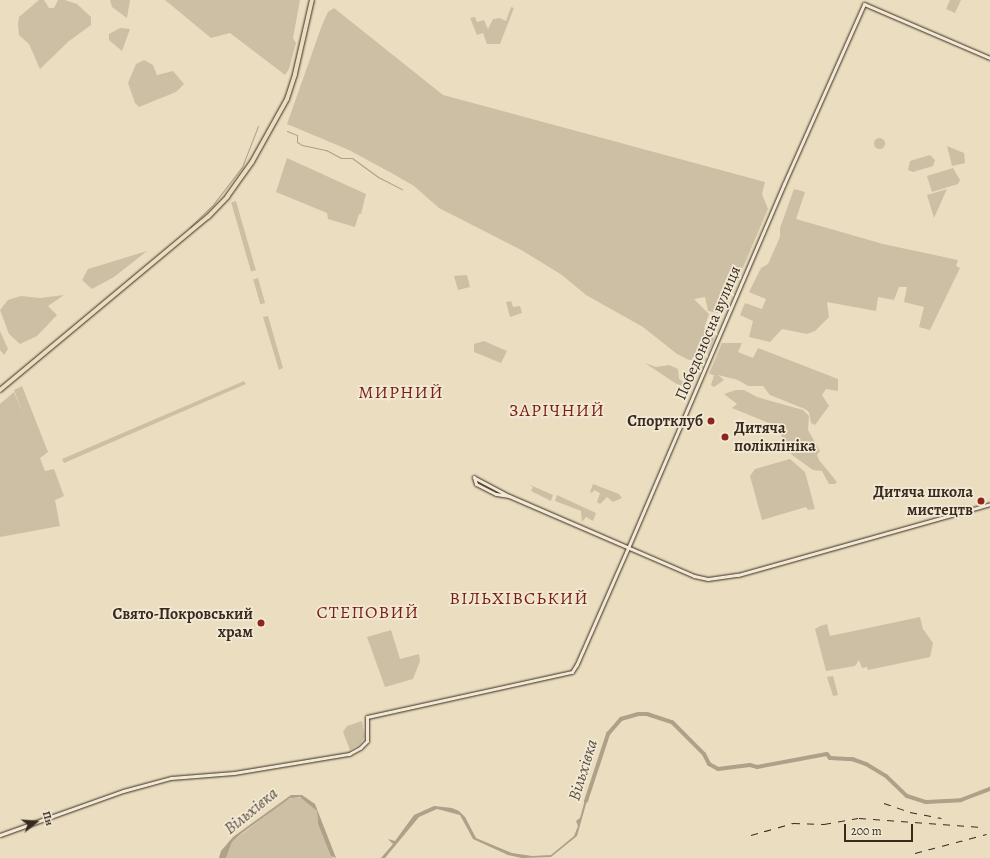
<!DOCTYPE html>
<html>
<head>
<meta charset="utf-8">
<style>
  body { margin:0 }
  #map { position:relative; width:990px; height:858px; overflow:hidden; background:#ebddbf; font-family:Alegreya,serif }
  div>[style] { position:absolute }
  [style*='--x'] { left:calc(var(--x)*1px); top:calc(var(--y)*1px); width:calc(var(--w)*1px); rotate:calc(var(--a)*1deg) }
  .green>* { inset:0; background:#cdbfa4; transform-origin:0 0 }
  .round { border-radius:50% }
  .water>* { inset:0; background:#aea089 }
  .stream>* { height:1px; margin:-0.5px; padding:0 0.5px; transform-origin:0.5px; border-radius:0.5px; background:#aea089 }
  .river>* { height:4px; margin:-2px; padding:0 2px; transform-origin:2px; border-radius:2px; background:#aea089 }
  .roads { filter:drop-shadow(0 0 1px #382a1f) drop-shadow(0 0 1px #382a1f) }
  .secondary>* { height:3px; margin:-1.5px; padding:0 1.5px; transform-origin:1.5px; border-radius:1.5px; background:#f2e9d5 }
  .highway>* { height:4px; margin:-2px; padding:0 2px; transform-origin:2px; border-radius:2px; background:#ebddbf }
  .rail>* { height:1px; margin-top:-0.5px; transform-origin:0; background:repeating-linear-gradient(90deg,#382a1f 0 7px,transparent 0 14px) }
  .dots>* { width:11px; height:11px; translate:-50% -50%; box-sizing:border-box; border:2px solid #f2e9d5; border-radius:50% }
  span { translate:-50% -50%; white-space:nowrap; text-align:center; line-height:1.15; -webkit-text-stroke:3.5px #f2e9d5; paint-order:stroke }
  .street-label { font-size:16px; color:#382a1f }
  .poi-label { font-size:16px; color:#382a1f; font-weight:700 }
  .right { translate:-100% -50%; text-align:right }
  .left { translate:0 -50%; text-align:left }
  .water-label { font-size:17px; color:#5b4d3f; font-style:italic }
  .quarter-label { font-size:18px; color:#7a1f14; letter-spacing:1px }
  .north { position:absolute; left:16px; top:802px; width:40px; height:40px; -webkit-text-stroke:3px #f2e9d5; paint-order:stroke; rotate:73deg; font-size:11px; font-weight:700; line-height:16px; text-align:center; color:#382a1f }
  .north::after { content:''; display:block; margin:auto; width:14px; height:18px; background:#382a1f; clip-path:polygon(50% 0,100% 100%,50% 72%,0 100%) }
  .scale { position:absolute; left:844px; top:824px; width:69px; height:18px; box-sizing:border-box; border:2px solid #382a1f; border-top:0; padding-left:5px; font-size:12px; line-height:14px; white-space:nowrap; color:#382a1f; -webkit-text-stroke:3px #f2e9d5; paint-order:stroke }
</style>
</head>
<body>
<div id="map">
  <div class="green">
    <div style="clip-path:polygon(39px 0,44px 0,49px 8px,54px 8px,58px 0,65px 0,77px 4px,91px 17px,91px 25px,69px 41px,40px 69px,29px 44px,19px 35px,18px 24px,19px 17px)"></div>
    <div style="clip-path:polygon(110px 0,130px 0,127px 18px,112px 7px)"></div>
    <div style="clip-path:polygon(165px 0,300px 0,293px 38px,296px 43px,289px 69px,285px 75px,230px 33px,211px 38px)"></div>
    <div style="clip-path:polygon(950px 0,961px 0,955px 13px,946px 9px)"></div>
    <div style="clip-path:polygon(511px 7px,514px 8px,500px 44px,487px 44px,483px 33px,477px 35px,470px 18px,475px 17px,477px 22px,484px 20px,488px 29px,493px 19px,500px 18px,506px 21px)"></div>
    <div style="clip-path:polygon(334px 8px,443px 95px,765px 182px,762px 194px,768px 209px,723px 314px,708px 311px,705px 297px,694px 299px,709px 314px,704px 328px,709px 330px,714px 339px,702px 363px,689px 360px,677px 354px,643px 327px,586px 295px,562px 275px,523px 251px,439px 208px,414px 186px,395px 175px,349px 150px,287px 124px,322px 25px,328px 12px)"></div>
    <div style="clip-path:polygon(120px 28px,130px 29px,122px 51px,109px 40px,109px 34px)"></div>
    <div style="clip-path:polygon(144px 60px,153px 65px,157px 75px,173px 71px,184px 84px,176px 92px,139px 107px,135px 103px,128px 83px,136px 64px)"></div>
    <div class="round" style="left:873.5px;top:137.5px;width:11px;height:11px"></div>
    <div style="clip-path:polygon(947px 146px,964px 153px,965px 163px,952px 166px)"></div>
    <div style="clip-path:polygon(930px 155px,935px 160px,933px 166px,913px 172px,908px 170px,910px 161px)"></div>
    <div style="clip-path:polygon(287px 158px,366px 194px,361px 214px,359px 214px,355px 227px,328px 219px,327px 213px,276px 192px)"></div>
    <div style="clip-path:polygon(953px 168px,960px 180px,958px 184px,932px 192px,927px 176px)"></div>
    <div style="clip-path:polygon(794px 189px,805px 192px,796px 219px,883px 244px,958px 260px,956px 266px,960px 268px,930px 330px,919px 327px,924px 307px,904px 302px,907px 287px,899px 287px,894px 300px,878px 297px,876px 311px,827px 302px,829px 317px,815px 331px,807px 334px,782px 329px,770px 342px,749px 337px,753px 321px,740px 315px,745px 303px,762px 309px,766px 299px,749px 292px,761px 268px,768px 264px,780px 237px,780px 228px)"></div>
    <div style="clip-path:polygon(947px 189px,934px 218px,927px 195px)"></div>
    <div style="left:236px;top:201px;width:72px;height:5px;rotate:74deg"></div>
    <div style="clip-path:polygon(147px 251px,114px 277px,92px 289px,82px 280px,88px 269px)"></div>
    <div style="clip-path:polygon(467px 275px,470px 287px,458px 290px,454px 276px)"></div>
    <div style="left:258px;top:278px;width:26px;height:5px;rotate:74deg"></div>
    <div style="clip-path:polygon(64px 295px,48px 306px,57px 315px,37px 336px,20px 344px,9px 334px,0 310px,8px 300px,21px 296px,40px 298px)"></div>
    <div style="clip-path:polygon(511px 301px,513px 307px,520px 306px,522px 313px,510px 317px,506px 302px)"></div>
    <div style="clip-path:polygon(268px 316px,283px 368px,279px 370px,263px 317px)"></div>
    <div style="clip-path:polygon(0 331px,8px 349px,4px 355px,0 350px)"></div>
    <div style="clip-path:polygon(484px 341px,507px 351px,501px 363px,474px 352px,474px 344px)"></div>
    <div style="clip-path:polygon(722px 343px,742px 343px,738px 352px,753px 358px,758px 348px,838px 379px,838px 391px,826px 389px,822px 395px,829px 406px,815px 425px,811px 423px,809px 412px,805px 409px,770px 395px,763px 386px,748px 386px,738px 380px,718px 375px,724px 380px,714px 387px,711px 385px,714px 375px,709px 374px)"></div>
    <div style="clip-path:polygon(645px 363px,656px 367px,669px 365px,678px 369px,679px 379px,688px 385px,682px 386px,675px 383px)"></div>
    <div style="clip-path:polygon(244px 381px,246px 384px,64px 463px,62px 459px)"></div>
    <div style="clip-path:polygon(22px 386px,48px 452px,40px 458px,45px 471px,54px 469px,64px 496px,55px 500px,60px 526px,0 537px,0 404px,14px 392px,24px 416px,14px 390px)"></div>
    <div style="clip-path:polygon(736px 390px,744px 390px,757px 397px,803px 410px,809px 416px,808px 430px,820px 451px,817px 455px,819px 460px,837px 482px,835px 484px,829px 484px,822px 471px,813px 470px,792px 455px,776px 426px,732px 408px,737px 404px,724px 394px)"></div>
    <div style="clip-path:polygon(790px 459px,805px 472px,815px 509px,808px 510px,806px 507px,762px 520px,750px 476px,755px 469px)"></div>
    <div style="clip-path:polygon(528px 484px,553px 495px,551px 501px,531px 491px,533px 487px)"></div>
    <div style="clip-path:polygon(593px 484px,619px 494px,622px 498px,613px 502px,607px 497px,600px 504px,597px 502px,600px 493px,594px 490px,592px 493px,590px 492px)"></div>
    <div style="clip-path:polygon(557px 495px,596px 513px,593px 521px,586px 517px,582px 522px,581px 511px,555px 501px)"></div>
    <div style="clip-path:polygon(920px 617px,923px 629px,933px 643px,930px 657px,868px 670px,867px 667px,862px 668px,859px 660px,855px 666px,826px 671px,815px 629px,820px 626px,827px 624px,830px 636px)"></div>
    <div style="clip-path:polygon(391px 630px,400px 659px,419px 654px,420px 661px,413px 679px,385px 687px,367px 637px)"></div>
    <div style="clip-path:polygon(833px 676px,838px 695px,833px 696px,827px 677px)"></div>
    <div style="clip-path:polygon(362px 721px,365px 737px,360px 744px,350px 750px,343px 732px,347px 726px)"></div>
    <div style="clip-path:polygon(294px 797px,302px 798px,317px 811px,318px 824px,333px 858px,226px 858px,232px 842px,238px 837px,286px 800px)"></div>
  </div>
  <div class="water">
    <div style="clip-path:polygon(291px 795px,302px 795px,315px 804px,336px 858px,331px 856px,318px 824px,317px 811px,300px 797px,290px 798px,242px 833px,232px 842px,226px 858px,219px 858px,221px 851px,233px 837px)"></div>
    <div style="clip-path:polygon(586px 796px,588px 797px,577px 836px,551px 857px,522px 858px,508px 855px,473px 839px,460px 815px,437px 809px,419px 817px,385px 858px,381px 858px,393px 844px,388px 839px,395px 841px,414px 815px,434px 806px,452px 808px,459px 811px,465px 817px,476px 838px,512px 853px,532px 856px,551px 855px,574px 836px,578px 826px,576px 821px,580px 818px)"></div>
  </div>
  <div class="stream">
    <div style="--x:287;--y:131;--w:11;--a:22"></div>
    <div style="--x:297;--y:135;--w:7;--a:90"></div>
    <div style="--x:297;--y:142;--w:6;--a:31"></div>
    <div style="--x:302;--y:145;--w:25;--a:12"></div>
    <div style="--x:326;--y:150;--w:17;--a:28"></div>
    <div style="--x:341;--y:158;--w:11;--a:0"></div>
    <div style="--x:352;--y:158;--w:34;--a:36"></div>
    <div style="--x:380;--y:178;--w:25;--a:27"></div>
    <div style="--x:190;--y:227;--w:30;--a:-44"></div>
    <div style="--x:212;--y:206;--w:49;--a:-52.4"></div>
    <div style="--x:242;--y:167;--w:44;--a:-68.7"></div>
  </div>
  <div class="river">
    <div style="--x:586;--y:801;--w:71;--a:-71.8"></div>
    <div style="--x:608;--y:734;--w:20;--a:-49"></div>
    <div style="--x:621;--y:719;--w:18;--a:-16"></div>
    <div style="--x:638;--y:714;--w:9;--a:0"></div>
    <div style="--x:647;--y:714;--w:26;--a:18"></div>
    <div style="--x:672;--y:722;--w:45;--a:45"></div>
    <div style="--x:704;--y:754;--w:11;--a:63"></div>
    <div style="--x:709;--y:764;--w:10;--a:29"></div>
    <div style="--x:718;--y:769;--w:32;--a:-7"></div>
    <div style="--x:750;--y:765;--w:7;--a:16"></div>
    <div style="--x:757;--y:767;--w:71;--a:-10.5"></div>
    <div style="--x:827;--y:754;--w:5;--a:53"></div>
    <div style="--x:830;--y:758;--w:22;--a:3"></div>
    <div style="--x:852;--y:759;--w:15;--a:20"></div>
    <div style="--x:866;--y:764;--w:23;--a:31"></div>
    <div style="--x:886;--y:776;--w:29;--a:44"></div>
    <div style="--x:907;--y:796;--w:20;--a:18"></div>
    <div style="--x:926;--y:802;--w:35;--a:-3"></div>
    <div style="--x:961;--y:800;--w:31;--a:-21"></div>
  </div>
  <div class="roads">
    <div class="secondary">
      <div style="--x:509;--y:496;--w:40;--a:-152"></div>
      <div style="--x:474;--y:477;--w:7;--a:74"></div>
      <div style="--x:476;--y:484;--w:22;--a:27"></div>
      <div style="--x:496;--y:494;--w:13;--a:9"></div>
      <div style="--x:509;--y:496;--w:202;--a:23.4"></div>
      <div style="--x:694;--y:576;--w:14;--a:12"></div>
      <div style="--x:708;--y:579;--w:30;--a:-8"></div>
      <div style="--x:738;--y:575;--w:262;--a:-15.7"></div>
      <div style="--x:0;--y:835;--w:131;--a:-19.7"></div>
      <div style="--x:123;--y:791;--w:50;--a:-15.2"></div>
      <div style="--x:171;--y:778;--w:63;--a:-4.5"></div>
      <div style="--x:234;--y:773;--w:117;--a:-9.4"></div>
      <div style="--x:349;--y:754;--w:13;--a:-29"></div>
      <div style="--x:360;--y:748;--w:10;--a:-45"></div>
      <div style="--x:367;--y:741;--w:24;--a:-90"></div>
      <div style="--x:367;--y:717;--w:210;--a:-12.4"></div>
      <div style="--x:572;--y:672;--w:9;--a:-58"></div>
      <div style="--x:577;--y:664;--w:127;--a:-66.3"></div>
      <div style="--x:628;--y:548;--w:396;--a:-66.8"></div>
      <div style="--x:784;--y:184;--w:197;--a:-66"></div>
      <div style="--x:864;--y:4;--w:137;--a:23.2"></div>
    </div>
    <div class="highway">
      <div style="--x:0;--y:390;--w:271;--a:-39.8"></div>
      <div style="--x:208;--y:217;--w:28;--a:-46"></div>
      <div style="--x:227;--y:197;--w:43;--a:-54.5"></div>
      <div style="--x:252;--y:162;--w:72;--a:-60.9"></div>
      <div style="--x:287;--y:99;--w:26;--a:-72"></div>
      <div style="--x:295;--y:74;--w:76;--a:-77.1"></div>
    </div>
  </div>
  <div class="rail">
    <div style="--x:884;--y:803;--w:28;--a:19"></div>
    <div style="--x:910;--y:812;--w:32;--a:11"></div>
    <div style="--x:751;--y:835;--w:44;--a:-15.9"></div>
    <div style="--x:793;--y:823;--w:31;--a:2"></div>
    <div style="--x:824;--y:824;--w:36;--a:-10"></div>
    <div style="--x:859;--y:818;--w:123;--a:4.2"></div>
    <div style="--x:915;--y:853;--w:74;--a:-14.8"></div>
  </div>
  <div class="dots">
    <div style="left:711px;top:421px;background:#8f2418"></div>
    <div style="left:725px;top:437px;background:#8f2418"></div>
    <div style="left:981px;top:501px;background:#8f2418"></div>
    <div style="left:261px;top:623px;background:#8f2418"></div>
  </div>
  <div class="street-label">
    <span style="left:708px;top:333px;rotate:-67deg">Победоносна вулиця</span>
  </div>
  <div class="poi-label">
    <span class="right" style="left:703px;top:421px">Спортклуб</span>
    <span class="left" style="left:734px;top:437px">Дитяча<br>поліклініка</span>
    <span class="right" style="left:973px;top:501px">Дитяча школа<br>мистецтв</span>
    <span class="right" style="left:253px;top:623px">Свято-Покровський<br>храм</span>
  </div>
  <div class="water-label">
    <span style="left:583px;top:770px;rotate:-73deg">Вільхівка</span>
    <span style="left:251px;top:811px;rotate:-39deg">Вільхівка</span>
  </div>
  <div class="quarter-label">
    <span style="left:401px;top:392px">МИРНИЙ</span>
    <span style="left:557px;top:410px">ЗАРІЧНИЙ</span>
    <span style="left:519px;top:598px">ВІЛЬХІВСЬКИЙ</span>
    <span style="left:368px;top:612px">СТЕПОВИЙ</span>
  </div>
  <div class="north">Пн</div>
  <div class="scale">200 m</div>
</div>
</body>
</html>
